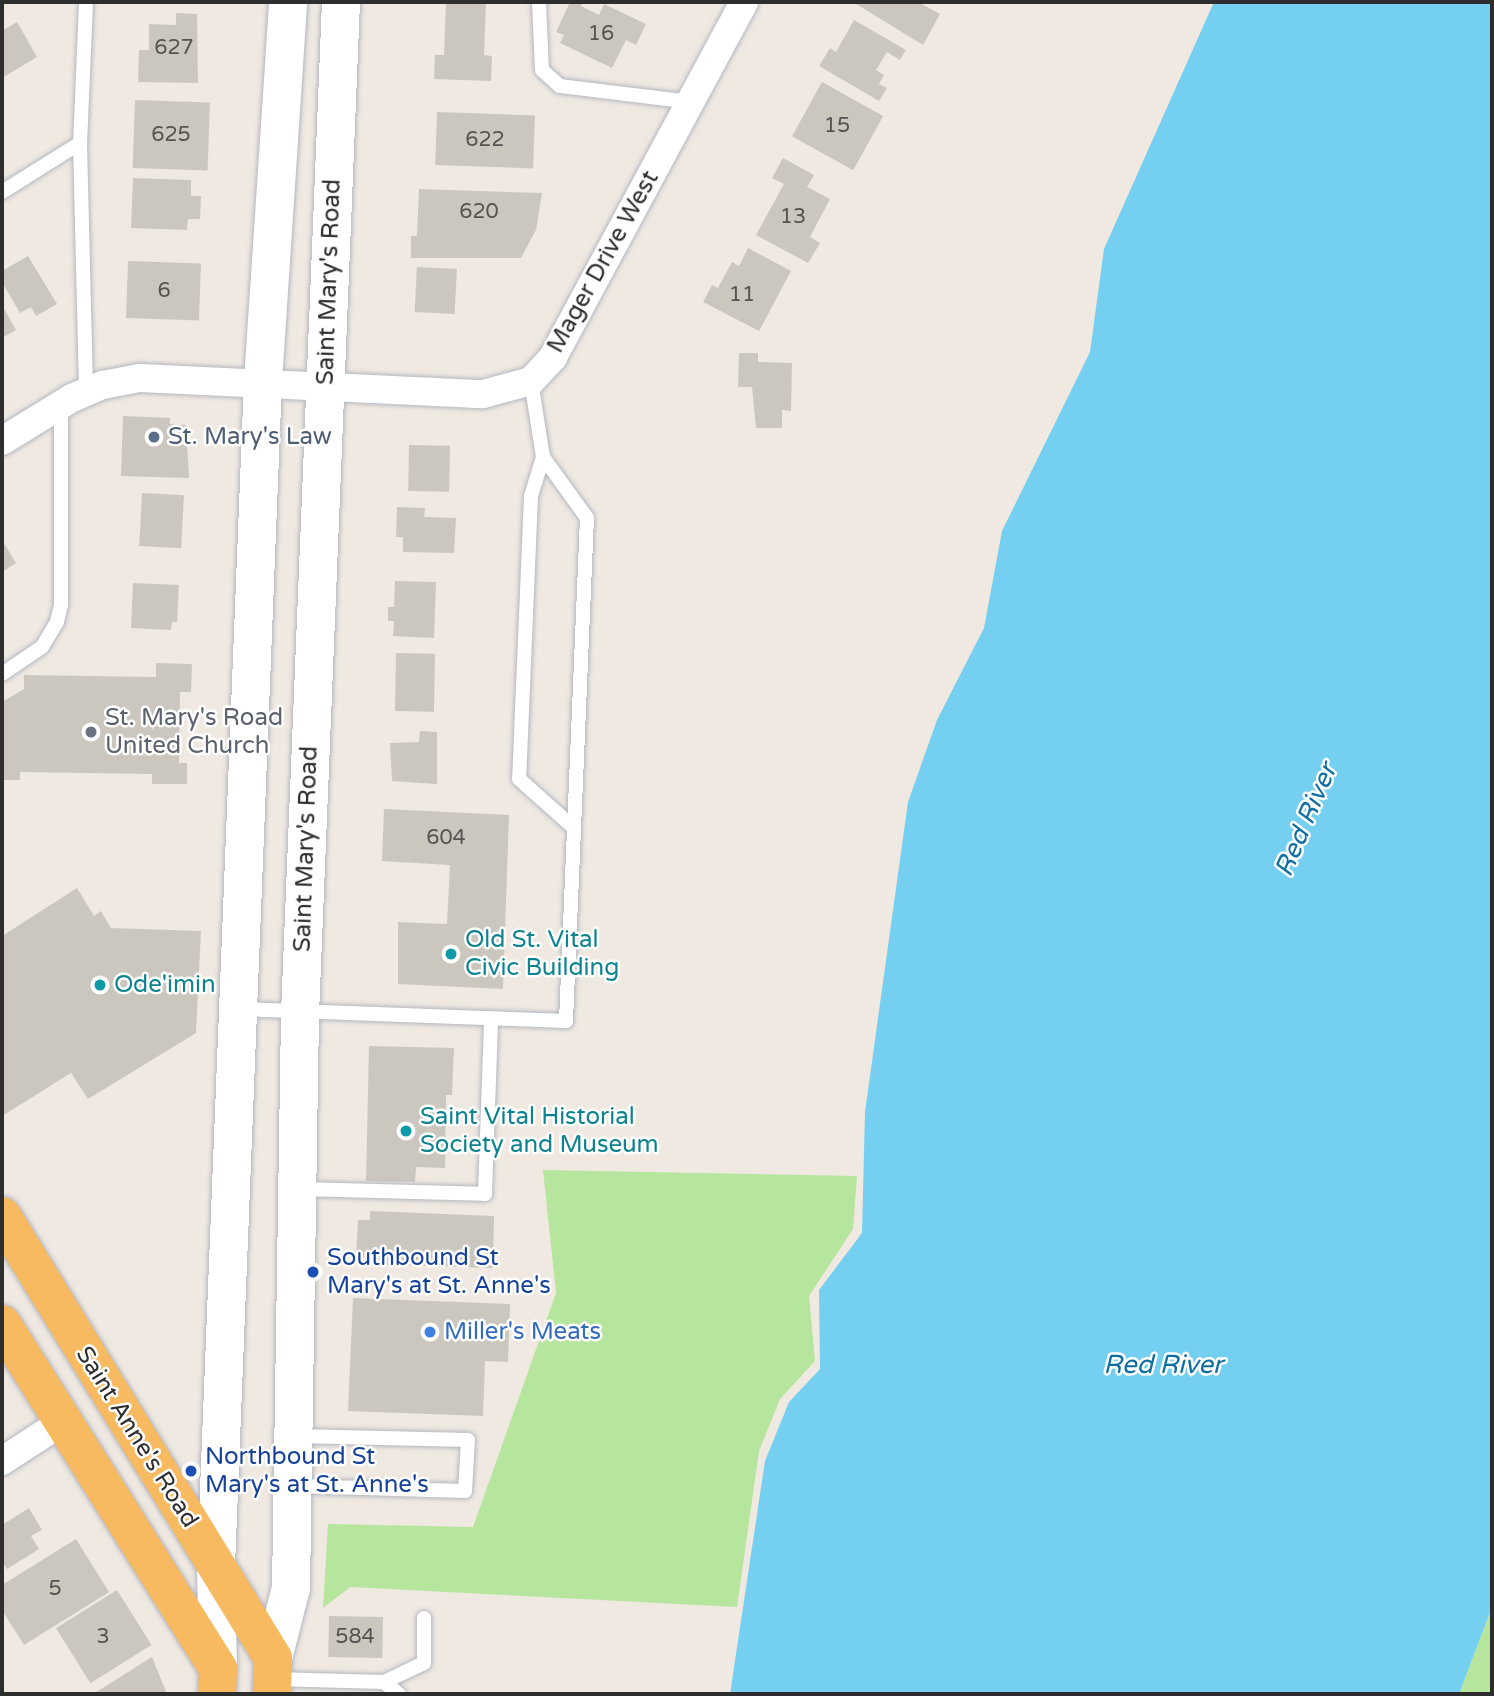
<!DOCTYPE html>
<html>
<head>
<meta charset="utf-8">
<style>
  body { margin:0 }
  #map { position:relative; width:1494px; height:1696px; overflow:hidden; background:#efe9e1; font-family:"Varela Round",sans-serif }
  div>[style] { position:absolute }
  [style*='--x'] { left:calc(var(--x)*1px); top:calc(var(--y)*1px); width:calc(var(--w)*1px); rotate:calc(var(--a)*1deg) }
  .green>* { inset:0; background:#b6e59e }
  .water>* { inset:0; background:#75cff0 }
  .building>* { inset:0; background:#cbc7bf; transform-origin:0 0 }
  .roads { filter:drop-shadow(0 0 2px #b4b7c1) drop-shadow(0 0 2px #b4b7c1) }
  .service>* { height:14px; margin:-7px; padding:0 7px; transform-origin:7px; border-radius:7px; background:#fff }
  .minor>* { height:28px; margin:-14px; padding:0 14px; transform-origin:14px; border-radius:14px; background:#fff }
  .secondary>* { height:38px; margin:-19px; padding:0 19px; transform-origin:19px; border-radius:19px; background:#fff }
  .trunk>* { height:38px; margin:-19px; padding:0 19px; transform-origin:19px; border-radius:19px; background:#f8ba60 }
  .dots>* { width:19px; height:19px; translate:-50% -50%; box-sizing:border-box; border:4px solid #fff; border-radius:50% }
  span { translate:-50% -50%; white-space:nowrap; text-align:center; line-height:1.15; -webkit-text-stroke:5px #fff; paint-order:stroke }
  .number-label { font-size:21px; color:#555452 }
  .number-label span { -webkit-text-stroke-width:0 }
  .street-label { font-size:24px; color:#2e2e2e }
  .service-label { font-size:24px; color:#4e5e75 }
  .left { translate:0 -50%; text-align:left }
  .worship-label { font-size:24px; color:#5b616d }
  .culture-label { font-size:24px; color:#0d838f }
  .transit-label { font-size:24px; color:#164399 }
  .shop-label { font-size:24px; color:#366cbe }
  .water-label { font-size:26px; color:#0d6fa3; font-style:italic }
  .frame { position:absolute; inset:0; border:4px solid #2e2e2e; pointer-events:none }
</style>
</head>
<body>
<div id="map">
  <div class="green">
    <div style="clip-path:polygon(543px 1170px,857px 1176px,853px 1229px,809px 1296px,815px 1361px,780px 1399px,759px 1451px,737px 1607px,350px 1587px,323px 1608px,328px 1524px,473px 1527px,556px 1293px)"></div>
    <div style="clip-path:polygon(1492px 1607px,1492px 1694px,1459px 1694px)"></div>
  </div>
  <div class="water">
    <div style="clip-path:polygon(1214px 2px,1492px 2px,1492px 1607px,1459px 1694px,730px 1694px,765px 1461px,789px 1402px,820px 1369px,819px 1290px,862px 1233px,865px 1112px,908px 802px,937px 720px,984px 628px,1002px 531px,1090px 352px,1104px 249px)"></div>
  </div>
  <div class="building">
    <div style="clip-path:polygon(446px 2px,486px 2px,484px 55px,492px 56px,491px 81px,434px 79px,435px 55px,444px 55px)"></div>
    <div style="clip-path:polygon(570px 2px,583px 2px,581px 6px,599px 15px,604px 4px,646px 24px,636px 45px,626px 40px,612px 68px,560px 43px,564px 35px,556px 32px)"></div>
    <div style="clip-path:polygon(853px 2px,918px 2px,940px 14px,923px 45px)"></div>
    <div style="clip-path:polygon(176px 13px,197px 14px,198px 83px,138px 82px,139px 50px,149px 50px,149px 24px,176px 25px)"></div>
    <div style="clip-path:polygon(854px 20px,906px 50px,900px 60px,887px 52px,876px 70px,884px 75px,879px 84px,887px 88px,879px 101px,819px 66px,830px 48px,836px 52px)"></div>
    <div style="clip-path:polygon(17px 22px,37px 57px,2px 78px,2px 31px)"></div>
    <div style="left:822px;top:82px;width:70px;height:62px;rotate:29deg"></div>
    <div style="left:135px;top:100px;width:75px;height:68px;rotate:2deg"></div>
    <div style="left:437px;top:112px;width:98px;height:53px;rotate:2deg"></div>
    <div style="clip-path:polygon(783px 158px,814px 175px,807px 187px,830px 199px,810px 237px,820px 243px,808px 263px,756px 235px,784px 184px,772px 178px)"></div>
    <div style="clip-path:polygon(133px 178px,191px 180px,191px 196px,201px 196px,200px 219px,188px 219px,187px 230px,131px 228px)"></div>
    <div style="clip-path:polygon(419px 189px,542px 193px,536px 230px,521px 258px,411px 258px,411px 236px,417px 236px)"></div>
    <div style="clip-path:polygon(748px 248px,791px 271px,759px 331px,703px 302px,712px 285px,718px 288px,732px 262px,739px 266px)"></div>
    <div style="clip-path:polygon(28px 256px,57px 304px,36px 316px,31px 307px,20px 313px,2px 282px,2px 271px)"></div>
    <div style="left:128px;top:261px;width:73px;height:57px;rotate:2deg"></div>
    <div style="left:417px;top:267px;width:40px;height:45px;rotate:3deg"></div>
    <div style="clip-path:polygon(2px 305px,16px 330px,2px 338px)"></div>
    <div style="clip-path:polygon(739px 353px,758px 353px,758px 362px,792px 363px,791px 411px,782px 410px,782px 428px,756px 428px,752px 387px,738px 387px)"></div>
    <div style="clip-path:polygon(123px 416px,170px 418px,170px 424px,186px 425px,189px 478px,121px 476px)"></div>
    <div style="left:409px;top:445px;width:41px;height:46px;rotate:1deg"></div>
    <div style="left:142px;top:493px;width:42px;height:53px;rotate:3deg"></div>
    <div style="clip-path:polygon(397px 507px,425px 508px,424px 517px,456px 518px,454px 553px,403px 552px,403px 537px,396px 537px)"></div>
    <div style="clip-path:polygon(2px 540px,16px 563px,2px 572px)"></div>
    <div style="clip-path:polygon(395px 581px,436px 582px,434px 638px,393px 636px,394px 621px,388px 621px,388px 607px,394px 607px)"></div>
    <div style="clip-path:polygon(133px 583px,179px 585px,177px 622px,172px 622px,171px 630px,131px 628px)"></div>
    <div style="left:396px;top:653px;width:39px;height:58px;rotate:1deg"></div>
    <div style="clip-path:polygon(156px 663px,192px 664px,191px 692px,180px 692px,179px 763px,187px 763px,187px 784px,152px 784px,152px 774px,20px 772px,20px 780px,2px 780px,2px 702px,24px 689px,24px 675px,156px 677px)"></div>
    <div style="clip-path:polygon(420px 731px,437px 732px,437px 784px,392px 781px,390px 743px,419px 742px)"></div>
    <div style="clip-path:polygon(384px 809px,509px 815px,503px 989px,398px 984px,398px 922px,447px 924px,450px 865px,382px 861px)"></div>
    <div style="clip-path:polygon(77px 888px,94px 916px,101px 911px,111px 928px,201px 931px,196px 1033px,88px 1099px,71px 1073px,2px 1116px,2px 936px)"></div>
    <div style="clip-path:polygon(369px 1046px,454px 1048px,452px 1095px,446px 1095px,445px 1168px,416px 1167px,415px 1182px,366px 1181px)"></div>
    <div style="clip-path:polygon(370px 1211px,494px 1216px,493px 1268px,368px 1264px,368px 1257px,356px 1257px,358px 1220px,370px 1220px)"></div>
    <div style="clip-path:polygon(353px 1298px,510px 1304px,508px 1362px,485px 1361px,483px 1416px,348px 1411px)"></div>
    <div style="clip-path:polygon(29px 1508px,42px 1530px,31px 1536px,39px 1549px,7px 1569px,2px 1561px,2px 1525px)"></div>
    <div style="clip-path:polygon(76px 1539px,109px 1592px,24px 1645px,2px 1610px,2px 1585px)"></div>
    <div style="left:117px;top:1590px;width:65px;height:72px;rotate:58deg"></div>
    <div style="left:329px;top:1616px;width:54px;height:41px;rotate:1deg"></div>
    <div style="clip-path:polygon(152px 1657px,167px 1694px,93px 1694px)"></div>
  </div>
  <div class="roads">
    <div class="service">
      <div style="--x:86;--y:2;--w:141;--a:92.4"></div>
      <div style="--x:80;--y:143;--w:249;--a:88.6"></div>
      <div style="--x:539;--y:2;--w:68;--a:87.5"></div>
      <div style="--x:542;--y:70;--w:24;--a:42"></div>
      <div style="--x:560;--y:86;--w:131;--a:7"></div>
      <div style="--x:2;--y:192;--w:92;--a:-32.1"></div>
      <div style="--x:531;--y:381;--w:77;--a:81"></div>
      <div style="--x:543;--y:457;--w:41;--a:107.1"></div>
      <div style="--x:531;--y:496;--w:283;--a:92.4"></div>
      <div style="--x:519;--y:779;--w:74;--a:41.7"></div>
      <div style="--x:2;--y:674;--w:48;--a:-34"></div>
      <div style="--x:42;--y:647;--w:29;--a:-59"></div>
      <div style="--x:57;--y:622;--w:17;--a:-77"></div>
      <div style="--x:61;--y:605;--w:200;--a:-90"></div>
      <div style="--x:240;--y:1009;--w:326;--a:2.1"></div>
      <div style="--x:566;--y:1021;--w:503;--a:-87.61"></div>
      <div style="--x:587;--y:518;--w:75;--a:-125.8"></div>
      <div style="--x:297;--y:1189;--w:188;--a:1.5"></div>
      <div style="--x:485;--y:1194;--w:175;--a:-88"></div>
      <div style="--x:295;--y:1486;--w:170;--a:1.7"></div>
      <div style="--x:465;--y:1491;--w:51;--a:-86.6"></div>
      <div style="--x:468;--y:1440;--w:172;--a:-178.7"></div>
      <div style="--x:273;--y:1679;--w:111;--a:1.5"></div>
      <div style="--x:384;--y:1682;--w:44;--a:-25.4"></div>
      <div style="--x:424;--y:1663;--w:45;--a:-90"></div>
      <div style="--x:384;--y:1682;--w:19;--a:39"></div>
    </div>
    <div class="minor">
      <div style="--x:2;--y:441;--w:82;--a:-31.6"></div>
      <div style="--x:72;--y:398;--w:34;--a:-23"></div>
      <div style="--x:103;--y:385;--w:38;--a:-11"></div>
      <div style="--x:140;--y:378;--w:343;--a:2.7"></div>
      <div style="--x:483;--y:394;--w:50;--a:-15.2"></div>
      <div style="--x:531;--y:381;--w:33;--a:-47"></div>
      <div style="--x:553;--y:357;--w:403;--a:-61.7"></div>
      <div style="--x:2;--y:1461;--w:72;--a:-33"></div>
    </div>
    <div class="secondary">
      <div style="--x:273;--y:1658;--w:72;--a:-75.6"></div>
      <div style="--x:291;--y:1588;--w:574;--a:-89.1"></div>
      <div style="--x:300;--y:1014;--w:1013;--a:-87.68"></div>
      <div style="--x:218;--y:1669;--w:103;--a:-91.1"></div>
      <div style="--x:216;--y:1566;--w:1186;--a:-87.73"></div>
      <div style="--x:263;--y:381;--w:380;--a:-86.2"></div>
    </div>
    <div class="trunk">
      <div style="--x:2;--y:1216;--w:518;--a:58.49"></div>
      <div style="--x:273;--y:1658;--w:36;--a:92"></div>
      <div style="--x:2;--y:1324;--w:407;--a:57.9"></div>
      <div style="--x:218;--y:1669;--w:25;--a:92"></div>
    </div>
  </div>
  <div class="dots">
    <div style="left:154px;top:437px;background:#5c6f8a"></div>
    <div style="left:91px;top:732px;background:#6b7280"></div>
    <div style="left:451px;top:954px;background:#0f9aa8"></div>
    <div style="left:100px;top:985px;background:#0f9aa8"></div>
    <div style="left:406px;top:1131px;background:#0f9aa8"></div>
    <div style="left:313px;top:1272px;background:#1a4fb4"></div>
    <div style="left:430px;top:1332px;background:#3f7fe0"></div>
    <div style="left:191px;top:1471px;background:#1a4fb4"></div>
  </div>
  <div class="number-label">
    <span style="left:601px;top:34px">16</span>
    <span style="left:174px;top:48px">627</span>
    <span style="left:837px;top:126px">15</span>
    <span style="left:171px;top:135px">625</span>
    <span style="left:485px;top:140px">622</span>
    <span style="left:479px;top:212px">620</span>
    <span style="left:793px;top:217px">13</span>
    <span style="left:164px;top:291px">6</span>
    <span style="left:742px;top:295px">11</span>
    <span style="left:446px;top:838px">604</span>
    <span style="left:55px;top:1589px">5</span>
    <span style="left:103px;top:1637px">3</span>
    <span style="left:355px;top:1637px">584</span>
  </div>
  <div class="street-label">
    <span style="left:603px;top:262px;rotate:-61deg">Mager Drive West</span>
    <span style="left:329px;top:282px;rotate:-88deg">Saint Mary's Road</span>
    <span style="left:306px;top:849px;rotate:-88deg">Saint Mary's Road</span>
    <span style="left:137px;top:1437px;rotate:58deg">Saint Anne's Road</span>
  </div>
  <div class="service-label">
    <span class="left" style="left:168px;top:437px">St. Mary's Law</span>
  </div>
  <div class="worship-label">
    <span class="left" style="left:105px;top:732px">St. Mary's Road<br>United Church</span>
  </div>
  <div class="culture-label">
    <span class="left" style="left:465px;top:954px">Old St. Vital<br>Civic Building</span>
    <span class="left" style="left:114px;top:985px">Ode'imin</span>
    <span class="left" style="left:420px;top:1131px">Saint Vital Historial<br>Society and Museum</span>
  </div>
  <div class="transit-label">
    <span class="left" style="left:327px;top:1272px">Southbound St<br>Mary's at St. Anne's</span>
    <span class="left" style="left:205px;top:1471px">Northbound St<br>Mary's at St. Anne's</span>
  </div>
  <div class="shop-label">
    <span class="left" style="left:444px;top:1332px">Miller's Meats</span>
  </div>
  <div class="water-label">
    <span style="left:1306px;top:820px;rotate:-67deg">Red River</span>
    <span style="left:1163px;top:1365px">Red River</span>
  </div>
  <div class="frame"></div>
</div>
</body>
</html>
